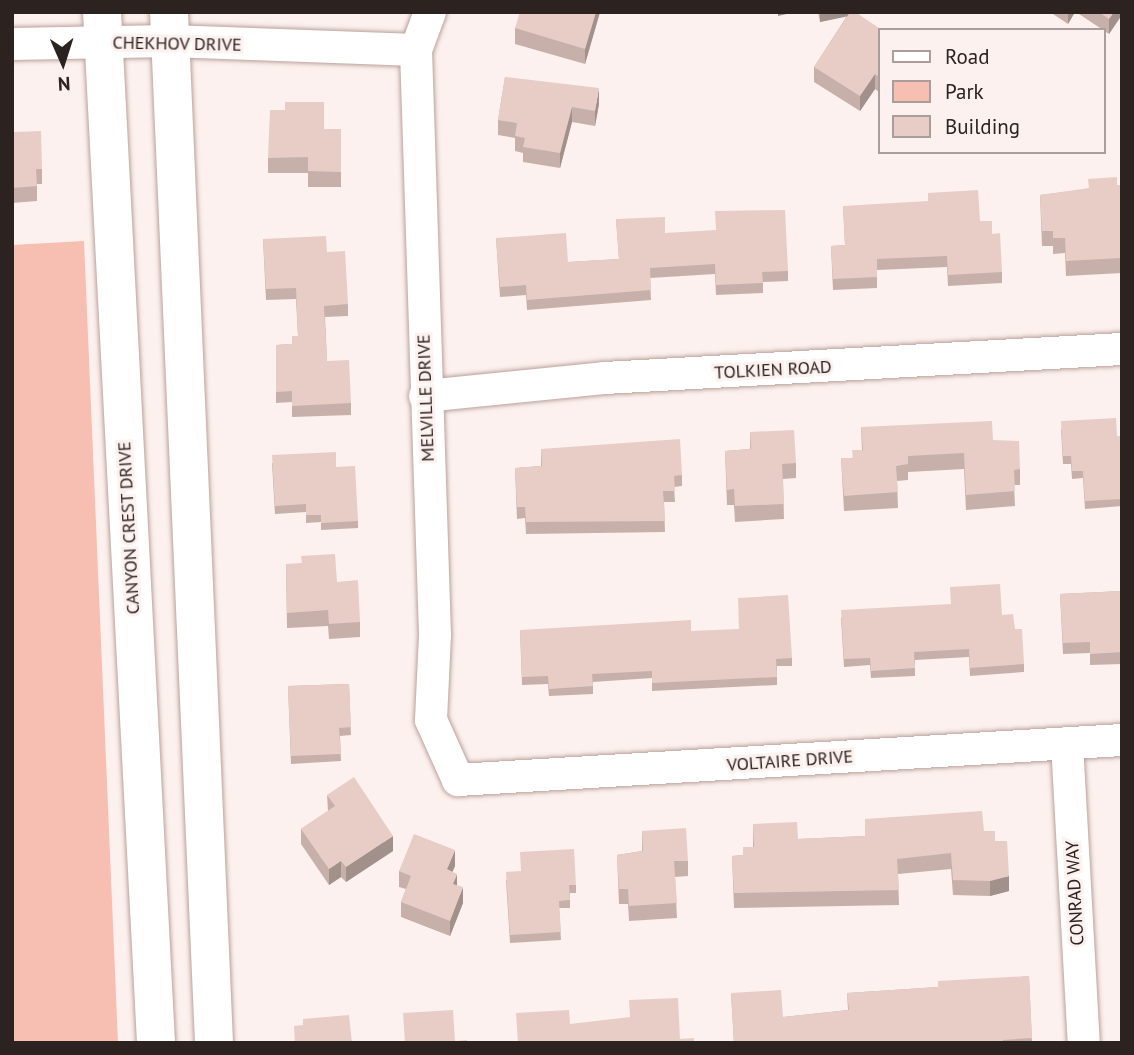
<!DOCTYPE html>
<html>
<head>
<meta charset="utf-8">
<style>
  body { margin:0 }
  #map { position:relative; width:1134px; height:1055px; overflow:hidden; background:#fcf1ee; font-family:"PT Sans",sans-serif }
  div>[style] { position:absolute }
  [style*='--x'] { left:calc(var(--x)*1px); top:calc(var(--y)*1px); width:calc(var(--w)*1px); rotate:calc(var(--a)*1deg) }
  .green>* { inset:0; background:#f6bfb1 }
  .roads { filter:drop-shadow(0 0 2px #bba19b) drop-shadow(0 0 2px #bba19b) }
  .street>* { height:32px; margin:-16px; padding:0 16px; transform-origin:16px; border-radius:16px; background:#fff }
  .secondary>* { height:38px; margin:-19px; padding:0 19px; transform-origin:19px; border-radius:19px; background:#fff }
  .wall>* { inset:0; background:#c7b0aa }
  .shaded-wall>* { inset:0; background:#a2908b }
  .building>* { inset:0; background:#e7cdc6 }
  span { translate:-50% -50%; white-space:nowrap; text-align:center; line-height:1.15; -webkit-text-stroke:6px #fcf1ee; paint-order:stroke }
  .street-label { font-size:18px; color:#2c221f }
  .frame { position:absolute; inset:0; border:14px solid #2c221f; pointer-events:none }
  .legend { position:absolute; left:878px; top:28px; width:228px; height:126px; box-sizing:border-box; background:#fcf1ee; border:2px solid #a99e9b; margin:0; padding:9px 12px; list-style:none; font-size:21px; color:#2c221f }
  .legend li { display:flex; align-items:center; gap:14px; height:35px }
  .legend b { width:35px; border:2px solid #a99e9b }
  .north { position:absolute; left:28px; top:28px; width:70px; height:70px; -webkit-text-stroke:5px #fcf1ee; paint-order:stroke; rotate:177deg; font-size:19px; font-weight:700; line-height:28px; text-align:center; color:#2c221f }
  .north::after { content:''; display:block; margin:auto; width:24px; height:32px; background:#2c221f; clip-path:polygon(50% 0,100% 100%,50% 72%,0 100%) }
</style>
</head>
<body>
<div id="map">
  <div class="green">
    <div style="clip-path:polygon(84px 241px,118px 1043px,12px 1043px,12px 245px)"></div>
  </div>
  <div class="roads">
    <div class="street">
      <div style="--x:430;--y:12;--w:40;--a:110.2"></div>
      <div style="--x:416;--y:50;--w:585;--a:88.14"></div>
      <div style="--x:435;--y:635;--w:85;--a:92.7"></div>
      <div style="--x:431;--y:720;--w:66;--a:65.8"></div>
      <div style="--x:458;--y:780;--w:665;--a:-3.45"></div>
      <div style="--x:12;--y:44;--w:158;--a:-1.1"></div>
      <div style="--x:170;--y:41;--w:246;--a:2.1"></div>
      <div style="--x:425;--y:396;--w:181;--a:-5.7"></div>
      <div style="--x:605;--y:378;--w:518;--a:-3.21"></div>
      <div style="--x:1067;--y:743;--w:300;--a:86.8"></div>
    </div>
    <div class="secondary">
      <div style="--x:102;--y:12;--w:1032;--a:87"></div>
      <div style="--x:169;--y:12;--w:1032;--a:87.5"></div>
    </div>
  </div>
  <div class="wall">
    <div style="clip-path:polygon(600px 12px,585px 64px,515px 44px,515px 28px)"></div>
    <div style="clip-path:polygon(818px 12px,855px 12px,880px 30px,880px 93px,875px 89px,860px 111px,814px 82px,814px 67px,847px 16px,820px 22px)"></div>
    <div style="clip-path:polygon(1050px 12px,1075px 12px,1068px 24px)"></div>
    <div style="clip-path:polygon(1076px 12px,1122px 12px,1109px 34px)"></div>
    <div style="clip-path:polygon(505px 77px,599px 104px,595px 126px,572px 122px,560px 168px,523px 162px,523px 153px,515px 151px,515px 138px,498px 135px,498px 120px)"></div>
    <div style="clip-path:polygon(12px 116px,14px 132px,42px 169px,42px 184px,37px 184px,37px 201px,12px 203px)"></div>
    <div style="clip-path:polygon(324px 129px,341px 129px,341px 187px,308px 187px,308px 173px,268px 173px,268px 158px)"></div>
    <div style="clip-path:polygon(1122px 185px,1122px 273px,1066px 276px,1065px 253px,1053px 254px,1053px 246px,1042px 246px,1040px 195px)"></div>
    <div style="clip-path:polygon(843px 206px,980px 221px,992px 234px,1002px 272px,1002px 283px,948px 286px,947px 267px,877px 270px,877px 288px,833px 290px,831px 246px,845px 245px)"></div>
    <div style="clip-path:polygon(616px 219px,788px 271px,788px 281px,763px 282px,763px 293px,716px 295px,715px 274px,650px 278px,651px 300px,527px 310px,526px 295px,500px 297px,496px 238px,568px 262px,619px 259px)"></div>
    <div style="clip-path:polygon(263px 239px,327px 252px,348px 304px,348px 316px,325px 317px,327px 361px,351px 403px,351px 415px,292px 417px,292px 402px,276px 403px,276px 345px,292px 344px,298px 336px,296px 299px,266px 300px)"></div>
    <div style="clip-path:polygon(861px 427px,993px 440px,1020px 469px,1020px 485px,1014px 485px,1015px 506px,966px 510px,964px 469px,908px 472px,908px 480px,897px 481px,898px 508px,844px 511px,841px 458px,852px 458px,862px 450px)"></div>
    <div style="clip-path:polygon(1061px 429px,1117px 436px,1122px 436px,1122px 506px,1085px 509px,1083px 478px,1072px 479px,1071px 464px,1063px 464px)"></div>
    <div style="clip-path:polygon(750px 432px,796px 463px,796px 478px,783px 479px,784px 519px,735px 522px,734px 505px,727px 505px,725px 451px,750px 449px)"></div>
    <div style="clip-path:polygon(541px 449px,682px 475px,682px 486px,674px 487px,675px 502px,664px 502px,665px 532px,526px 534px,525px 518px,517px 519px,515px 468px,541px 466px)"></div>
    <div style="clip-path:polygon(272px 463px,336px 467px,358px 521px,358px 528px,321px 530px,321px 522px,306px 523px,306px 512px,275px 514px)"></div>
    <div style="clip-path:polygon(286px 564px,337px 582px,360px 622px,360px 637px,329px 639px,328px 626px,287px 628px)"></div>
    <div style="clip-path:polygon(1122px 591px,1122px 664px,1090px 665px,1090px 653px,1063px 654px,1060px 594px)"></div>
    <div style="clip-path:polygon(1002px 615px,1015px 629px,1024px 664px,1024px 672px,970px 676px,969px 657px,915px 660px,915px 676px,871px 678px,870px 665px,844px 667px,841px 618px)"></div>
    <div style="clip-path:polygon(520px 630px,691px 631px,792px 658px,792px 666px,777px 666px,777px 685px,652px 691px,652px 678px,593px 682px,593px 694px,549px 696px,548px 684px,522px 685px)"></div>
    <div style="clip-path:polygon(349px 684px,351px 735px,340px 736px,341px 761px,291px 764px,288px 686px)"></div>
    <div style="clip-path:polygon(327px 795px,393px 851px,346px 882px,341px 877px,329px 885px,301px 844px,301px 829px,328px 811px)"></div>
    <div style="clip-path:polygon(865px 819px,984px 831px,995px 841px,1009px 891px,990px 896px,953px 895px,951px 869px,898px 874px,899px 905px,734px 908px,732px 856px,743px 855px,753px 847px,753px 824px,798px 839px,865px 836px)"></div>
    <div style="clip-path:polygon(642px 831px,688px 861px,688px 876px,675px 877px,677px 918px,629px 921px,628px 904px,619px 904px,617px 855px,642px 851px)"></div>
    <div style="clip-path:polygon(455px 866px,452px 872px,463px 903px,450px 936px,401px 917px,401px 902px,406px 889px,399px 887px,399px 871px)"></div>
    <div style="clip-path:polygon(506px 880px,576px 885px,576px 893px,570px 893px,570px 908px,559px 908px,561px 940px,510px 943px)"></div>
    <div style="clip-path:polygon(1029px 976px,1032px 1043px,734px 1043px,731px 993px,783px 1017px,848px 1010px,847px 993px,938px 987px)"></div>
  </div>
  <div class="shaded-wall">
    <div style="clip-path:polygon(596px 12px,600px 12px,585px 64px,585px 49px)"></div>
    <div style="clip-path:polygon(778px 12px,795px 12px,778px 16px)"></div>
    <div style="clip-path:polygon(820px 12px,854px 12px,854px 15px,820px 22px)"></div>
    <div style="clip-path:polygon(1068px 12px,1075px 12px,1068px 24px)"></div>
    <div style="clip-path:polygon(1114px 12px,1122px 12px,1122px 15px,1109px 34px,1109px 19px)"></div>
    <div style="clip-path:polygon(875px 74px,875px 89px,860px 111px,860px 96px)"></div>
    <div style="clip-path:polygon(599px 88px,599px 104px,595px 126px,595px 111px)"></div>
    <div style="clip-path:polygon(572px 107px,572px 122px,560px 168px,560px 153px)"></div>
    <div style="clip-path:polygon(393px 836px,393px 851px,346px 882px,346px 867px)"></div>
    <div style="clip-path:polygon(455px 850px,455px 866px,447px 885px,447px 869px)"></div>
    <div style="clip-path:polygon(341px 861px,341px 877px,329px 885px,329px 869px)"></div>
    <div style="clip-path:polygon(457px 874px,457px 889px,453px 884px)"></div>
    <div style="clip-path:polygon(1009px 876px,1009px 891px,990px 896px,990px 881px)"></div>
    <div style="clip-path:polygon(463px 887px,463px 903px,450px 936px,450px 921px)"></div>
  </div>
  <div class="building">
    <div style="clip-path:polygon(520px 12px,596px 12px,585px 49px,515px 28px)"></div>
    <div style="clip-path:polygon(850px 12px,855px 12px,882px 30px,880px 30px,880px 78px,875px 74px,860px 96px,814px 67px)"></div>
    <div style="clip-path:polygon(1099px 12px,1114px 12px,1109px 19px)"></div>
    <div style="clip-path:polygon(505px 77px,599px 88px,595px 111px,572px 107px,560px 153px,523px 147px,525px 138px,515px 136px,517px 123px,498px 120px)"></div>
    <div style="clip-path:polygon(285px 102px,324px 102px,324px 129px,341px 129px,341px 172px,308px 171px,308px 157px,268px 158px,270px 110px,285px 110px)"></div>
    <div style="clip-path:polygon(12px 116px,14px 116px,14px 132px,41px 131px,42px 169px,36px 169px,37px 186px,12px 188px)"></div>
    <div style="clip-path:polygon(1117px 177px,1117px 185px,1122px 185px,1122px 258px,1066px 261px,1065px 238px,1053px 238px,1053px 231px,1042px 231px,1040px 195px,1089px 188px,1088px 179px)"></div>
    <div style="clip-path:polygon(978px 190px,980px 221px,992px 221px,992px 234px,1000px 233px,1002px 272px,948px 275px,947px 256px,877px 259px,877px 277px,833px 279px,831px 246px,845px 245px,843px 206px,928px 201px,928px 193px)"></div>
    <div style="clip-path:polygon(785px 210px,788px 271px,762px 272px,763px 283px,716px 285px,715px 264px,650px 268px,651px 290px,527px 300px,526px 285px,500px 287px,496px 238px,566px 233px,568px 262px,619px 259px,616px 219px,665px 217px,665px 233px,716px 230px,715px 211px)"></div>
    <div style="clip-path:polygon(326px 236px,327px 252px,345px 251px,348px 304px,324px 306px,327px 361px,349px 360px,351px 403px,292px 406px,292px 391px,276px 392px,276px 345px,292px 344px,292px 336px,298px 336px,296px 288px,266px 289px,263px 239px)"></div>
    <div style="clip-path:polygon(1116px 418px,1117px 436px,1122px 436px,1122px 499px,1085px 501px,1083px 471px,1072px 471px,1071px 456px,1063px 456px,1061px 421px)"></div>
    <div style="clip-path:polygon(992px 421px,993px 440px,1019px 441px,1020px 469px,1014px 470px,1015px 491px,966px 495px,964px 453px,908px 456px,908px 464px,896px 466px,898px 492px,844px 496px,841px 458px,853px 458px,852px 450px,863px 450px,861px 427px)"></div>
    <div style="clip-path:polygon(794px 430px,796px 463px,782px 464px,784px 504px,735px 506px,734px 489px,727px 490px,725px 451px,751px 449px,750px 432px)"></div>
    <div style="clip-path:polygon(680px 439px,682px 475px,674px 476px,675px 491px,663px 491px,665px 521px,526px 522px,525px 507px,517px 507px,515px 468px,542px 466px,541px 449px)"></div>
    <div style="clip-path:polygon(336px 452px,336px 467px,355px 466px,358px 521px,321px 523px,321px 515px,306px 515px,306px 504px,275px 506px,272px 455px)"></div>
    <div style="clip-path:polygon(335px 554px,337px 582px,358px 580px,360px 622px,329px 624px,328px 610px,287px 613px,286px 564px,302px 563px,301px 556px)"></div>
    <div style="clip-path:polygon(1000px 584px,1002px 615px,1013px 614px,1015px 629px,1022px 629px,1024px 664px,970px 668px,969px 649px,914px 652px,915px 668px,871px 671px,870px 658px,844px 659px,841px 610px,951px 604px,950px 587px)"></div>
    <div style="clip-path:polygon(1122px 591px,1122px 652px,1090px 654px,1090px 642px,1063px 643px,1060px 594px)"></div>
    <div style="clip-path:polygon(788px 595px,792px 658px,776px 659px,777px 677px,652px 683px,652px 671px,592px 674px,593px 686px,549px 689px,548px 676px,522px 677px,520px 630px,691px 620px,691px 631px,739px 629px,738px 598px)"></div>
    <div style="clip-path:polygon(349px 684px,351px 727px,339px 728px,341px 754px,291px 756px,288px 686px)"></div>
    <div style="clip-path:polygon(354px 777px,393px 836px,346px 867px,341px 861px,329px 869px,301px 829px,335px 806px,327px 795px)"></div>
    <div style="clip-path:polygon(982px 811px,984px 831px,995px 831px,995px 841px,1007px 841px,1009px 876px,990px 881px,953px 880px,951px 853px,897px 859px,899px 890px,734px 893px,732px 856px,743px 855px,743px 847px,754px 847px,753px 824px,797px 822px,798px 839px,865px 836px,865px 819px)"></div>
    <div style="clip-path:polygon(686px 828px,688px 861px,674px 861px,677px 903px,629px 906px,628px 889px,619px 889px,617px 855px,643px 851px,642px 831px)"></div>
    <div style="clip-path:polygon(414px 834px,455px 850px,447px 869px,457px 874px,453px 884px,463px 887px,450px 921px,401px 902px,411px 876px,399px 871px)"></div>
    <div style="clip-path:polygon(574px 849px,576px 885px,569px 885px,570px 900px,559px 901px,561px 932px,510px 935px,506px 872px,521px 871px,520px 852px)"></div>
    <div style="clip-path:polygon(1029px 976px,1032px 1038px,1003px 1040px,1003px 1043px,734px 1043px,731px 993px,781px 990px,783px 1017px,849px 1010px,847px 993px,938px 987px,938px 981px)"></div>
    <div style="clip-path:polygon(678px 998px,680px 1039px,694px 1038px,694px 1043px,518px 1043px,516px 1013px,569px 1010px,570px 1024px,630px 1017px,629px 1000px)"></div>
    <div style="clip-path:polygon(453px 1010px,455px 1041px,467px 1040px,467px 1043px,405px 1043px,403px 1013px)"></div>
    <div style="clip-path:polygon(349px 1015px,352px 1043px,295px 1043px,294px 1026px,303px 1025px,303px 1019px)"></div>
  </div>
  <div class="street-label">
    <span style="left:177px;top:44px;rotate:1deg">CHEKHOV DRIVE</span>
    <span style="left:773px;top:370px;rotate:-3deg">TOLKIEN ROAD</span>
    <span style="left:426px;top:398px;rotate:-92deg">MELVILLE DRIVE</span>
    <span style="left:129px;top:528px;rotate:-93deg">CANYON CREST DRIVE</span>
    <span style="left:790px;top:761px;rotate:-4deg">VOLTAIRE DRIVE</span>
    <span style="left:1075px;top:893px;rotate:-93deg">CONRAD WAY</span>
  </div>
  <div class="frame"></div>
  <ul class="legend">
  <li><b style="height:9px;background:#fff"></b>Road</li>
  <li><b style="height:19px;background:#f6bfb1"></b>Park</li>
  <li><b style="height:19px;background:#e7cdc6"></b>Building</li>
  </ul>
  <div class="north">N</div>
</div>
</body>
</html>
